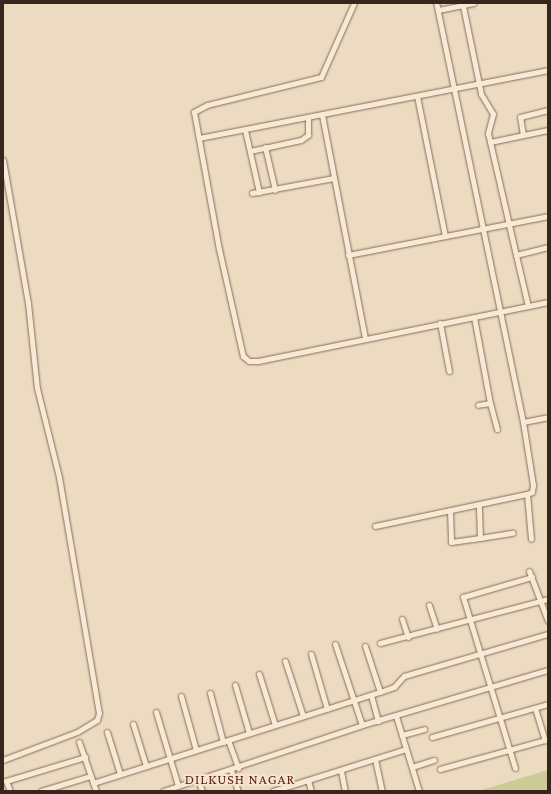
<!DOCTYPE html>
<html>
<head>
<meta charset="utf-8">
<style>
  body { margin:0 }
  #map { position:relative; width:551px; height:794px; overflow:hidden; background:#eddbc1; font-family:"Crimson Pro",serif }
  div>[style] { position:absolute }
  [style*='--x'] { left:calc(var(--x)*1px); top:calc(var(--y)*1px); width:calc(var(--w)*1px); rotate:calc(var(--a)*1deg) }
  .green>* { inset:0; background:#cbcb95 }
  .roads { filter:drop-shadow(0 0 1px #866c59) drop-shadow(0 0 1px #866c59) }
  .street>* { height:5px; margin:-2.5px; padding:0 2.5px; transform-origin:2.5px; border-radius:2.5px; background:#f8e9d4 }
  span { translate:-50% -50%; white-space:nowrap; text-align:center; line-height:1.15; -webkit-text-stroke:4px #f5e6d0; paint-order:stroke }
  .neighbourhood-label { font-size:14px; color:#62241d; letter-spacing:1px }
  .frame { position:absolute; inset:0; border:4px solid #36261d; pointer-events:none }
</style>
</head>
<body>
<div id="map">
  <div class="green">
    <div style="clip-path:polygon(548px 770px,548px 791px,478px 791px)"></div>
  </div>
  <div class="roads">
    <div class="street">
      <div style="--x:354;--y:3;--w:81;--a:114"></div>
      <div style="--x:321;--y:77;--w:117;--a:166.2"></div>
      <div style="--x:207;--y:105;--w:15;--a:152"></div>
      <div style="--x:194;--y:112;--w:139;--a:79.7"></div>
      <div style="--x:219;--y:249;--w:110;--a:77.4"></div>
      <div style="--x:243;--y:356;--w:8;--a:40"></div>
      <div style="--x:249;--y:361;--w:9;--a:0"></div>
      <div style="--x:258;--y:361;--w:296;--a:-11.5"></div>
      <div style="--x:463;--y:6;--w:90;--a:78.4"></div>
      <div style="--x:481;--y:94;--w:23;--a:59"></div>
      <div style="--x:493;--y:114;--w:20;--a:105"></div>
      <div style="--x:488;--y:133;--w:125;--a:77.1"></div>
      <div style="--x:516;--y:255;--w:33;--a:-14"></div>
      <div style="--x:438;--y:10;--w:36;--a:-11"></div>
      <div style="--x:417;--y:96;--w:143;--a:78.7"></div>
      <div style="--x:322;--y:115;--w:228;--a:79.1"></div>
      <div style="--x:245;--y:130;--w:64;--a:77.3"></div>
      <div style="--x:523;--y:135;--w:18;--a:-99"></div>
      <div style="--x:520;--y:117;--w:29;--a:-14"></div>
      <div style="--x:199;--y:138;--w:356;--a:-11"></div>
      <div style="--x:490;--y:142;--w:59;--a:-11.7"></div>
      <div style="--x:265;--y:147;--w:44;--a:76.9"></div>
      <div style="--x:250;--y:151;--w:52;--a:-12.2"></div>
      <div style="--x:301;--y:140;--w:9;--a:-36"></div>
      <div style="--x:308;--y:135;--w:18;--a:-90"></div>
      <div style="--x:3;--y:160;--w:145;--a:80.1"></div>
      <div style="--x:28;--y:303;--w:85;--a:84"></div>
      <div style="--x:37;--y:388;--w:92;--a:76.1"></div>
      <div style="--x:59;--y:477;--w:239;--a:80.4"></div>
      <div style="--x:99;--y:713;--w:7;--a:106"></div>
      <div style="--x:97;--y:720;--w:23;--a:149"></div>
      <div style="--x:77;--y:732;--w:79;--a:159.3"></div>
      <div style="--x:252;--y:193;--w:83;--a:-10.4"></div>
      <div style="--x:348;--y:255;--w:204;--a:-11"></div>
      <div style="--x:516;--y:255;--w:52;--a:76.8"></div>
      <div style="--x:474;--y:317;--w:87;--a:79.5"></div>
      <div style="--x:490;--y:403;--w:12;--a:171"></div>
      <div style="--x:440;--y:323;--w:49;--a:79.4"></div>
      <div style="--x:490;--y:403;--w:27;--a:75"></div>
      <div style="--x:523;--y:422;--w:25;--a:-11"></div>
      <div style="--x:527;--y:494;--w:45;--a:84.9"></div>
      <div style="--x:450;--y:510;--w:32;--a:88"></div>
      <div style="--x:451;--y:542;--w:29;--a:-8"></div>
      <div style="--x:480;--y:538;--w:33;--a:-92"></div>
      <div style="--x:375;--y:526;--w:155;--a:-11.9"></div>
      <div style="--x:527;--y:494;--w:5;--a:-22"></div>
      <div style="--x:532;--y:492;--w:7;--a:-82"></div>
      <div style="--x:533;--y:485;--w:64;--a:-99"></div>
      <div style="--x:523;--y:422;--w:428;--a:-101.7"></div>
      <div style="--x:480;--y:538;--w:33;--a:-9"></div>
      <div style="--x:529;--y:571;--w:53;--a:69.2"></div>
      <div style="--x:429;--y:605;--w:25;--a:72"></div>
      <div style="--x:402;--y:619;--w:19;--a:72"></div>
      <div style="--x:380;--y:643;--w:174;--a:-14.7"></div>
      <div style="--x:335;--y:644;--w:85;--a:71.6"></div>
      <div style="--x:365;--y:646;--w:48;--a:71.9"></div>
      <div style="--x:311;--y:654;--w:57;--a:73.8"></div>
      <div style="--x:285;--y:661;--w:58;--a:71.9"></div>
      <div style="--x:259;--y:674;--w:53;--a:72.6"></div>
      <div style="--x:235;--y:685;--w:50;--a:73.7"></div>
      <div style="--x:210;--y:693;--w:51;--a:75.1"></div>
      <div style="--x:371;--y:695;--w:27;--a:75"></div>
      <div style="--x:181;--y:696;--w:56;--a:74.5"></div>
      <div style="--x:535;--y:708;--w:34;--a:73"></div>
      <div style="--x:156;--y:712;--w:77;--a:73.4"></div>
      <div style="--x:396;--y:716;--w:78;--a:73"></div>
      <div style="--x:133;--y:724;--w:44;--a:72.8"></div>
      <div style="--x:107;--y:732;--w:44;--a:72.8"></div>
      <div style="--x:402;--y:735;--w:23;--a:-15"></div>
      <div style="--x:432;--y:737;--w:121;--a:-15.9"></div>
      <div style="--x:228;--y:740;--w:30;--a:70"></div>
      <div style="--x:79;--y:742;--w:52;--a:70.9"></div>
      <div style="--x:375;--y:759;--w:33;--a:78"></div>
      <div style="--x:412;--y:767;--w:23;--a:-18"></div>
      <div style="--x:515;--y:768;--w:179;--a:-106.9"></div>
      <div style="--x:463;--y:597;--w:72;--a:-16.2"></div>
      <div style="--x:440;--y:769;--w:112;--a:-15.5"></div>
      <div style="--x:231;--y:770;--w:22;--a:72"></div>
      <div style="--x:341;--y:771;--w:20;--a:79"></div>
      <div style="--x:198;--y:780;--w:12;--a:70"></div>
      <div style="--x:308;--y:780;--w:11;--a:75"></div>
      <div style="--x:93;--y:783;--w:301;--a:-17.6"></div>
      <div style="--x:380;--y:692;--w:15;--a:-20"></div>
      <div style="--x:394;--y:687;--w:15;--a:-48"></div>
      <div style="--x:404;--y:676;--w:150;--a:-16.3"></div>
      <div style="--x:10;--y:791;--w:11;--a:-112"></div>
      <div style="--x:6;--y:781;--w:83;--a:-16.9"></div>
      <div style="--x:41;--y:791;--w:51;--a:-17"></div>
      <div style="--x:163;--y:791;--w:210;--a:-18.3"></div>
      <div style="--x:362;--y:725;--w:194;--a:-16.5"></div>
      <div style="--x:273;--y:791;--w:139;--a:-17.5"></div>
    </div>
  </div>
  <div class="neighbourhood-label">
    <span style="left:240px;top:779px">DILKUSH NAGAR</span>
  </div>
  <div class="frame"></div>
</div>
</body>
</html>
